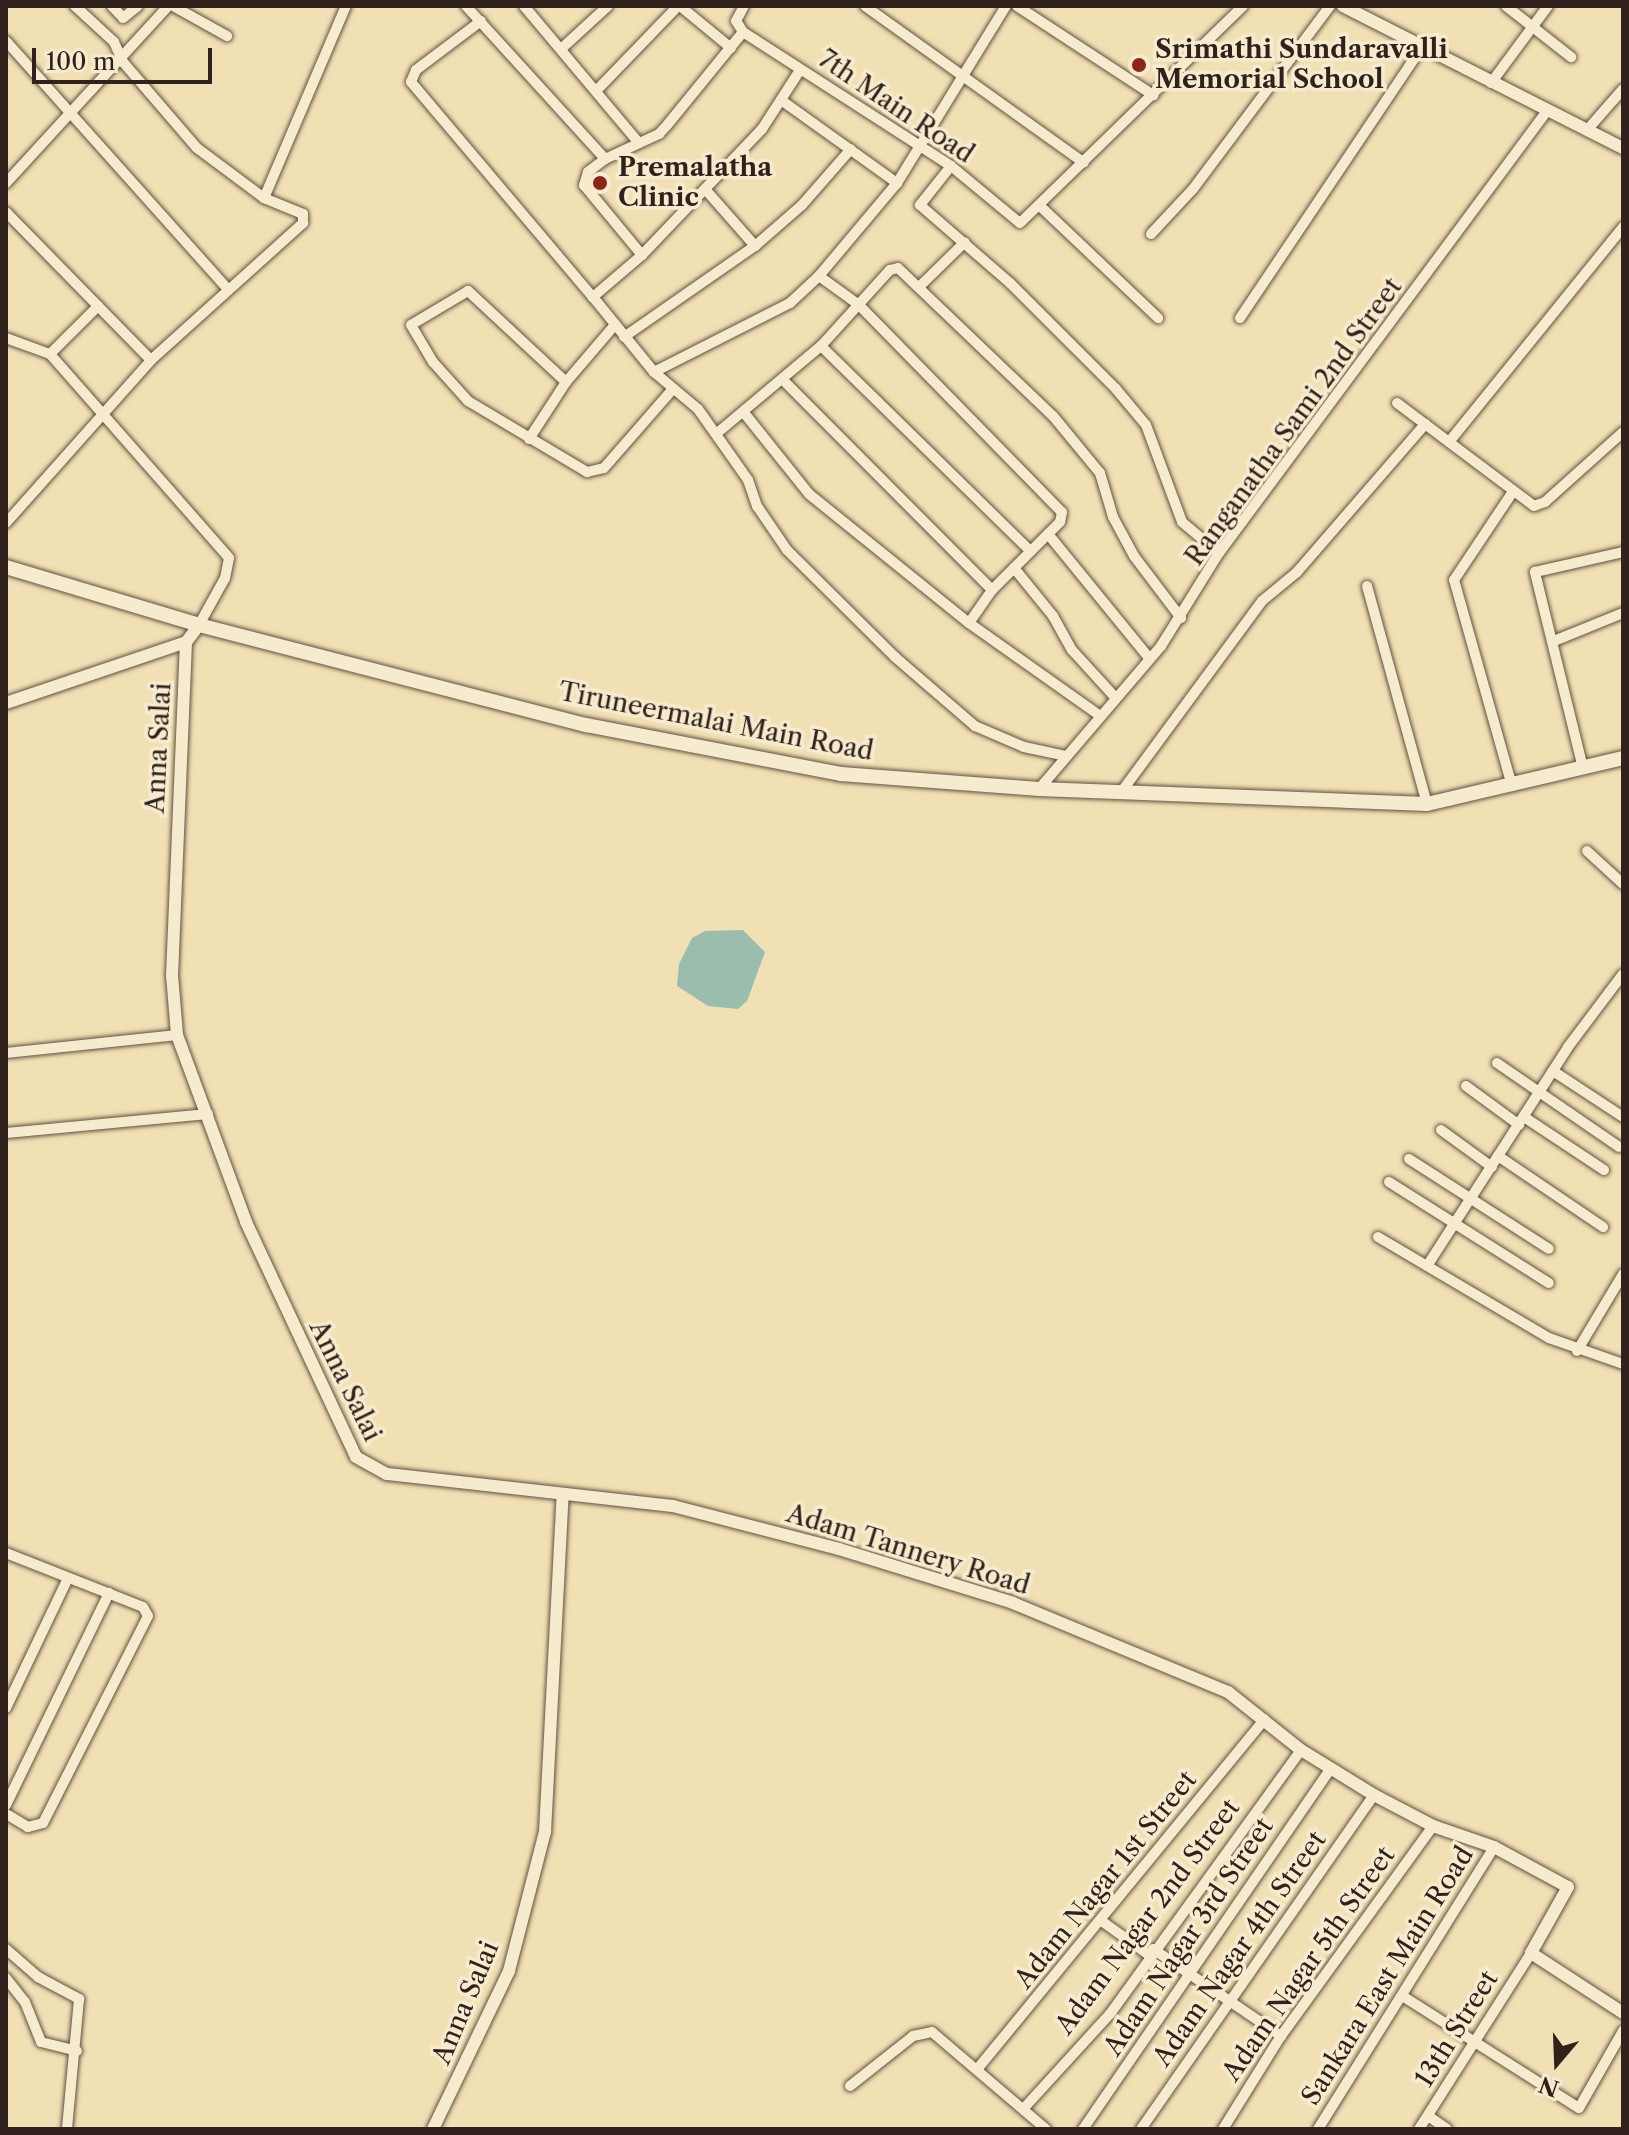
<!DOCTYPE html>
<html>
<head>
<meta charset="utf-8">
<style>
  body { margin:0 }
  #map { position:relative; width:1629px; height:2135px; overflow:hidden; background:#f1e0b3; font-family:"Libre Caslon Text",serif }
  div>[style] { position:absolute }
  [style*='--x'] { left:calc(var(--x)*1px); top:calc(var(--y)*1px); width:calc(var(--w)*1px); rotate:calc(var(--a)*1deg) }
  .water>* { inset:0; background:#9bbdad }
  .roads { filter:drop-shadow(0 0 2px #615142) drop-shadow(0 0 2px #615142) }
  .minor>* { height:10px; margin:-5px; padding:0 5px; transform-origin:5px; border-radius:5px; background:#f6ebce }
  .tertiary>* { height:12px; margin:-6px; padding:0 6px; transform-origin:6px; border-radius:6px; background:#f6ebce }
  .secondary>* { height:14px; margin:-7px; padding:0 7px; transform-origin:7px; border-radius:7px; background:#f6ebce }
  .dots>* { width:22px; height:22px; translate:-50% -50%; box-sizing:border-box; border:4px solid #f6ebce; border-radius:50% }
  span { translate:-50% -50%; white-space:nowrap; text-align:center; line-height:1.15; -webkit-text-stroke:7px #f6ebce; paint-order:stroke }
  .poi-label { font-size:26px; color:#31211c; font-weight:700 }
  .left { translate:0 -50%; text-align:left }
  .street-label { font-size:26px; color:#31211c }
  .frame { position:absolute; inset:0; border:8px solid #31211c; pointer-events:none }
  .north { position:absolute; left:1517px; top:2023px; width:80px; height:80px; -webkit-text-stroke:6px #f6ebce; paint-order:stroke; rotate:199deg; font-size:22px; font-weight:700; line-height:32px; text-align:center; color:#31211c }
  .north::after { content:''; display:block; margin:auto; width:28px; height:36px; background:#31211c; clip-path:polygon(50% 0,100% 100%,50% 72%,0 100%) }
  .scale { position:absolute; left:32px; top:48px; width:180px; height:36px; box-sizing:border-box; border:4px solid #31211c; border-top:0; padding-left:10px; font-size:24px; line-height:28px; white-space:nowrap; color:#31211c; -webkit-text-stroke:6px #f6ebce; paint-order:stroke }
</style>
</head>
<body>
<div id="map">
  <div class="water">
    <div style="clip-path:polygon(743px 930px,765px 952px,747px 1001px,738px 1009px,708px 1006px,677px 986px,679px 964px,692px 938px,705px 931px)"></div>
  </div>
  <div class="roads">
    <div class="minor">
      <div style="--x:75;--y:6;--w:53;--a:42.7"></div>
      <div style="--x:114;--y:42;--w:22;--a:66"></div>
      <div style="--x:123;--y:62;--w:113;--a:49.3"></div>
      <div style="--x:197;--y:148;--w:84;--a:36.7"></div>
      <div style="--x:264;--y:198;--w:209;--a:-66.9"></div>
      <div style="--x:112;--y:6;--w:16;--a:47"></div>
      <div style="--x:123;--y:18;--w:19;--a:-39"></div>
      <div style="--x:173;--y:6;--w:62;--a:29.1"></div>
      <div style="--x:466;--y:6;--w:207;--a:47.7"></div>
      <div style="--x:605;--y:159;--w:21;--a:143"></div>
      <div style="--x:588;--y:172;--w:14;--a:107"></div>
      <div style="--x:584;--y:185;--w:91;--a:50.4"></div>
      <div style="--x:642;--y:255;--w:65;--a:139.4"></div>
      <div style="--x:593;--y:297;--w:97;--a:50.9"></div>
      <div style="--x:654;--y:372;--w:57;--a:40.1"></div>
      <div style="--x:698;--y:409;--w:87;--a:54.8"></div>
      <div style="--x:748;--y:480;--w:28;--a:71"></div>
      <div style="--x:757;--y:506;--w:53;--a:55.7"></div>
      <div style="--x:787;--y:550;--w:152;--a:44.7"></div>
      <div style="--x:895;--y:657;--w:106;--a:40.8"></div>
      <div style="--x:975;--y:726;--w:53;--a:23.2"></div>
      <div style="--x:1024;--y:747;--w:40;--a:12"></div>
      <div style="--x:524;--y:6;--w:179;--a:50"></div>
      <div style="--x:680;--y:6;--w:66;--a:39.5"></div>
      <div style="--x:865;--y:6;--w:269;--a:35.6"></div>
      <div style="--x:1017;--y:6;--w:163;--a:33.2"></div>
      <div style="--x:1506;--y:6;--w:83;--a:38.1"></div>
      <div style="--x:481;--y:21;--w:81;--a:143"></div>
      <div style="--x:416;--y:70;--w:13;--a:113"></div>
      <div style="--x:411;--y:82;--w:282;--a:49.8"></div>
      <div style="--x:743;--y:32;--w:247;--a:32.8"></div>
      <div style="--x:951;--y:166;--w:89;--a:39.6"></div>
      <div style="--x:1020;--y:223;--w:311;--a:-44.2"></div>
      <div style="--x:6;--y:41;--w:333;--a:48.2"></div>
      <div style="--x:561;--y:49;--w:64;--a:-42.5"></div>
      <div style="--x:1491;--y:83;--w:96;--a:-53.5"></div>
      <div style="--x:597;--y:90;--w:117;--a:-46"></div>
      <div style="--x:781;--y:100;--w:143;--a:35.6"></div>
      <div style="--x:1588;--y:129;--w:53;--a:-48.8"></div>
      <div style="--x:605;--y:159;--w:60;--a:-24.8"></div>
      <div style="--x:659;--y:134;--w:13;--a:-48"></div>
      <div style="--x:668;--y:124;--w:119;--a:-50.8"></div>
      <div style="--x:743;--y:32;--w:13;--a:-122"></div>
      <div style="--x:736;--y:21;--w:17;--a:-62"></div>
      <div style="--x:951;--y:166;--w:50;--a:128.5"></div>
      <div style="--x:920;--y:205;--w:119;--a:40.9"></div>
      <div style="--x:1010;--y:283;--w:150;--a:45"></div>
      <div style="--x:1116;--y:389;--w:47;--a:50.2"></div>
      <div style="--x:1146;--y:425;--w:103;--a:69.6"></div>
      <div style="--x:1182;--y:522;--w:48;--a:40"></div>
      <div style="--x:6;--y:183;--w:240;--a:-47.5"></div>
      <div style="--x:705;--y:189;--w:76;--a:48.7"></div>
      <div style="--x:1040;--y:206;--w:163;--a:43.5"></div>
      <div style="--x:6;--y:212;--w:207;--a:45.6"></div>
      <div style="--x:1151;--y:234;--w:62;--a:-47"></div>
      <div style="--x:1193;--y:189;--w:229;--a:-53.2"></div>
      <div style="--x:642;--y:255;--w:174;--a:-46.4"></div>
      <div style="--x:762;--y:129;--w:70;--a:-57.2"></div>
      <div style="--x:819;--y:276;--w:49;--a:35.9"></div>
      <div style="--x:859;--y:305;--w:290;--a:45.6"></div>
      <div style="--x:1062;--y:512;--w:10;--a:101"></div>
      <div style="--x:1060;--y:522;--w:96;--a:135"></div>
      <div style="--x:992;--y:590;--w:40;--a:124.9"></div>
      <div style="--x:919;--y:287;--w:64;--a:-44.4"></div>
      <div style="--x:1240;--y:318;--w:324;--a:-56.1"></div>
      <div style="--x:624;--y:337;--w:160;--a:-34.8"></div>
      <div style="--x:755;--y:246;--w:62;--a:-41.1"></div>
      <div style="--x:802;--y:205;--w:74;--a:-48.8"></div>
      <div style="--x:6;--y:338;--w:47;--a:20"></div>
      <div style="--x:50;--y:354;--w:68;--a:-45"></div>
      <div style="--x:821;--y:346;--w:293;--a:44.4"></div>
      <div style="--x:50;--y:354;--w:271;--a:48.7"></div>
      <div style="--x:229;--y:558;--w:20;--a:101"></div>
      <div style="--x:225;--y:578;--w:54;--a:119"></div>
      <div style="--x:654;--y:372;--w:153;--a:-26.9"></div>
      <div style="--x:790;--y:303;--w:40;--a:-43"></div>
      <div style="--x:819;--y:276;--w:121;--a:-50"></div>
      <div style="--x:897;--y:183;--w:208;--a:-58.4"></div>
      <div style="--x:783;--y:380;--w:296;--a:45.1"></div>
      <div style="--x:566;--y:382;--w:134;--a:-137.1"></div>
      <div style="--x:468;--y:291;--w:66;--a:149.2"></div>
      <div style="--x:411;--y:325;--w:43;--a:59.3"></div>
      <div style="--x:433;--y:362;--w:52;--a:48.1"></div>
      <div style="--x:468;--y:401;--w:139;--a:30.8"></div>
      <div style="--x:587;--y:472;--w:17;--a:-13"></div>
      <div style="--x:604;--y:468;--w:105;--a:-48.9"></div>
      <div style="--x:1397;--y:403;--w:171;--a:36.9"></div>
      <div style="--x:1534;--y:506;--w:12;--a:-20"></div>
      <div style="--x:1545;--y:502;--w:105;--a:-41.9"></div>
      <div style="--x:745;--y:414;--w:102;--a:51.3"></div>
      <div style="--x:809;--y:494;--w:206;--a:38.9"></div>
      <div style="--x:969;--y:623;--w:159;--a:35.3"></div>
      <div style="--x:716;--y:434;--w:137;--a:-40"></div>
      <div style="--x:821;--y:346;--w:103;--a:-47.8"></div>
      <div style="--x:890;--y:270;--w:8;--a:-14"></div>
      <div style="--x:898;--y:268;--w:214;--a:43.7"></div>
      <div style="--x:1053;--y:416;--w:74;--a:50.5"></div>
      <div style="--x:1100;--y:473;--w:46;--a:73.5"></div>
      <div style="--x:1113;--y:517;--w:44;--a:61.7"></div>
      <div style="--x:1134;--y:556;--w:78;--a:52.8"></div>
      <div style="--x:529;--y:439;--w:68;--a:-57"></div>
      <div style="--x:566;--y:382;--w:74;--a:-49.4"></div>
      <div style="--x:1449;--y:442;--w:277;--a:-51"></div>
      <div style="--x:6;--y:523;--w:218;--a:-48.3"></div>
      <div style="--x:151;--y:360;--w:205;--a:-42"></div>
      <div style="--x:303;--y:223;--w:9;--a:-90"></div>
      <div style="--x:303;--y:214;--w:42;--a:-157.7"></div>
      <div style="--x:1048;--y:534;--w:160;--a:50.8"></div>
      <div style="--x:1014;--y:568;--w:62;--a:50.9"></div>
      <div style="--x:1053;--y:616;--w:39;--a:61"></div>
      <div style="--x:1072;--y:650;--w:62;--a:47.6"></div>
      <div style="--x:1367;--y:586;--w:226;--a:74.6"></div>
      <div style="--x:1554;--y:641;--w:74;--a:-22.1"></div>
      <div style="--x:1583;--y:768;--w:202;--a:-103.8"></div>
      <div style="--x:1535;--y:572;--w:90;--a:-12.8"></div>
      <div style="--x:1512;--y:786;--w:214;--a:-105.7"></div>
      <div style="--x:1454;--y:580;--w:105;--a:-56.3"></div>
      <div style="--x:1039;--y:789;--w:188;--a:-49.5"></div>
      <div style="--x:1161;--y:646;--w:110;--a:-58.1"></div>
      <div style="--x:1219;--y:553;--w:550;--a:-53.42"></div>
      <div style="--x:1122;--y:791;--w:236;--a:-53.6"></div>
      <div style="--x:1262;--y:601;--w:45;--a:-39.6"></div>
      <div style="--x:1297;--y:572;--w:196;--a:-49.1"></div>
      <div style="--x:1587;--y:851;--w:49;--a:42.5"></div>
      <div style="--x:6;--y:1053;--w:172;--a:-6"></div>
      <div style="--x:1497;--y:1063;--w:148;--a:34.5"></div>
      <div style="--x:1553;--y:1071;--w:84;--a:33.3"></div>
      <div style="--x:1466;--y:1086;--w:66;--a:36.3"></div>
      <div style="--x:1524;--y:1117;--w:96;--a:33.5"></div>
      <div style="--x:1441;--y:1130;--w:63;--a:36"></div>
      <div style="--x:6;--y:1133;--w:203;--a:-5.4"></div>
      <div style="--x:1498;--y:1156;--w:127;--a:34.1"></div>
      <div style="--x:1409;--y:1159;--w:166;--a:32.7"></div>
      <div style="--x:1389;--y:1182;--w:189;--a:32.3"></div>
      <div style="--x:1378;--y:1237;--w:199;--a:30.6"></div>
      <div style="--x:1549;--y:1338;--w:78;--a:19.4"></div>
      <div style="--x:1427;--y:1266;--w:260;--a:-57.2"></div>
      <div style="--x:1568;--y:1047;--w:91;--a:-53"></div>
      <div style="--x:1577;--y:1351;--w:90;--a:-59.1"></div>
      <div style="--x:6;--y:1553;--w:147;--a:21.5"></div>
      <div style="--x:143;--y:1607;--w:10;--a:61"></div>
      <div style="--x:148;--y:1616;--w:232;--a:116.9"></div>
      <div style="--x:43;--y:1823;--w:16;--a:165"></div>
      <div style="--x:28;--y:1827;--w:26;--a:-149"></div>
      <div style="--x:6;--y:1708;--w:144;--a:-64.5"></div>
      <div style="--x:6;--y:1805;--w:236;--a:-64.1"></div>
      <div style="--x:1103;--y:1922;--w:57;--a:35.7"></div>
      <div style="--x:6;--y:1949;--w:43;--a:41.2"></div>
      <div style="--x:38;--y:1977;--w:47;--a:28.2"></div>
      <div style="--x:79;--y:1999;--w:131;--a:95.3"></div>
      <div style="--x:1153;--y:1949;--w:155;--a:34.2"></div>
      <div style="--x:6;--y:1978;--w:31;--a:52"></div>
      <div style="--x:25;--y:2002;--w:43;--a:68.2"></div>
      <div style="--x:41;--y:2042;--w:37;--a:14"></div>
      <div style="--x:1404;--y:1997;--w:207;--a:32.4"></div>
      <div style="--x:1579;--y:2108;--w:89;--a:-60.3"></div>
      <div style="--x:979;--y:2067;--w:450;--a:-50.6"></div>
      <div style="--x:850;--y:2086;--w:80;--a:-38.4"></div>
      <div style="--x:913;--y:2036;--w:19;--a:-12"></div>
      <div style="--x:932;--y:2032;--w:150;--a:40.4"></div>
      <div style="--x:1025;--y:2107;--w:126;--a:-47.6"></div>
      <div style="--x:1110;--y:2014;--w:326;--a:-54.1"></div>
      <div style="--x:1428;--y:2116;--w:23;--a:34"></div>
      <div style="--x:1083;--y:2129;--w:437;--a:-55.5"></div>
      <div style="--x:1141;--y:2129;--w:407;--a:-55.1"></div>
      <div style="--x:1223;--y:2129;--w:110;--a:-58.1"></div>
      <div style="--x:1281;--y:2036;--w:259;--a:-54.1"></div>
      <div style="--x:1318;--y:2129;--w:332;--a:-58"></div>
      <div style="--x:1419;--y:2129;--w:209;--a:-57.5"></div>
    </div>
    <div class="tertiary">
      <div style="--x:1343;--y:6;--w:314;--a:26.9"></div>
      <div style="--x:199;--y:625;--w:21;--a:127"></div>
      <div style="--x:186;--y:642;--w:333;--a:92.4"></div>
      <div style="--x:172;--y:975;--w:60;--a:85.2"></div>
      <div style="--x:177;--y:1035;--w:199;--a:69.7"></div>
      <div style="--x:246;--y:1222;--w:259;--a:64.9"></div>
      <div style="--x:356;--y:1457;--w:35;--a:29"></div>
      <div style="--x:387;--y:1474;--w:288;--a:6.4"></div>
      <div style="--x:673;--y:1506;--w:171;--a:14.5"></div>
      <div style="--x:839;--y:1549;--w:182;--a:17.2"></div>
      <div style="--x:1013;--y:1603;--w:233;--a:22.5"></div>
      <div style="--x:1228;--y:1692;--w:93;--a:38.5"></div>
      <div style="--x:1301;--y:1750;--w:86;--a:31.7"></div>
      <div style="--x:1374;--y:1795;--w:67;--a:27.7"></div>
      <div style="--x:1433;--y:1826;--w:65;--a:19"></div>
      <div style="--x:1494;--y:1847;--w:84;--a:28.4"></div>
      <div style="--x:1568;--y:1887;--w:76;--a:119.3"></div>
      <div style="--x:1531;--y:1953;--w:110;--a:33.1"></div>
      <div style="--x:6;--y:703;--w:190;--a:-18.7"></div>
      <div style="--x:433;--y:2129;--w:175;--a:-64.3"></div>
      <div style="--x:509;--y:1971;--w:144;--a:-75.5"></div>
      <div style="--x:545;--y:1832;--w:338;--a:-87"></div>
    </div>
    <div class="secondary">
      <div style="--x:6;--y:567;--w:202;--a:16.7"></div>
      <div style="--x:199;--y:625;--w:400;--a:14.5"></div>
      <div style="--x:586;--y:725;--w:260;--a:10.9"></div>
      <div style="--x:841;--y:774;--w:199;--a:4.3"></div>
      <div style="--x:1039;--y:789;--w:388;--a:2.2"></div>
      <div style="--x:1427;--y:804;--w:201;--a:-13.2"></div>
    </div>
  </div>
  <div class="dots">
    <div style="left:1139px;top:65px;background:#8f2418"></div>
    <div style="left:600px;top:183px;background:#8f2418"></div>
  </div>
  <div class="poi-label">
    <span class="left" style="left:1155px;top:65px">Srimathi Sundaravalli<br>Memorial School</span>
    <span class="left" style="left:618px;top:183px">Premalatha<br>Clinic</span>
  </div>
  <div class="street-label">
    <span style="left:896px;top:107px;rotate:34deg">7th Main Road</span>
    <span style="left:1294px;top:422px;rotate:-54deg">Ranganatha Sami 2nd Street</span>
    <span style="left:716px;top:722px;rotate:11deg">Tiruneermalai Main Road</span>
    <span style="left:159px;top:748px;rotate:-87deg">Anna Salai</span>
    <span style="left:345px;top:1381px;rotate:64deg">Anna Salai</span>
    <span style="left:908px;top:1550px;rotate:17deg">Adam Tannery Road</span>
    <span style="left:1106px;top:1880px;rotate:-51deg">Adam Nagar 1st Street</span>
    <span style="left:1148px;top:1917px;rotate:-53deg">Adam Nagar 2nd Street</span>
    <span style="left:1189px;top:1937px;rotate:-56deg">Adam Nagar 3rd Street</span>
    <span style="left:1240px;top:1949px;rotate:-55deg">Adam Nagar 4th Street</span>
    <span style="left:1309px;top:1964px;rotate:-55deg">Adam Nagar 5th Street</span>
    <span style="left:1388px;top:1976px;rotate:-58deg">Sankara East Main Road</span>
    <span style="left:466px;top:2003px;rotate:-67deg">Anna Salai</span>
    <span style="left:1457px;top:2029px;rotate:-58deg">13th Street</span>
  </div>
  <div class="frame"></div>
  <div class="north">N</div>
  <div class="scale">100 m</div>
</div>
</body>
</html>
